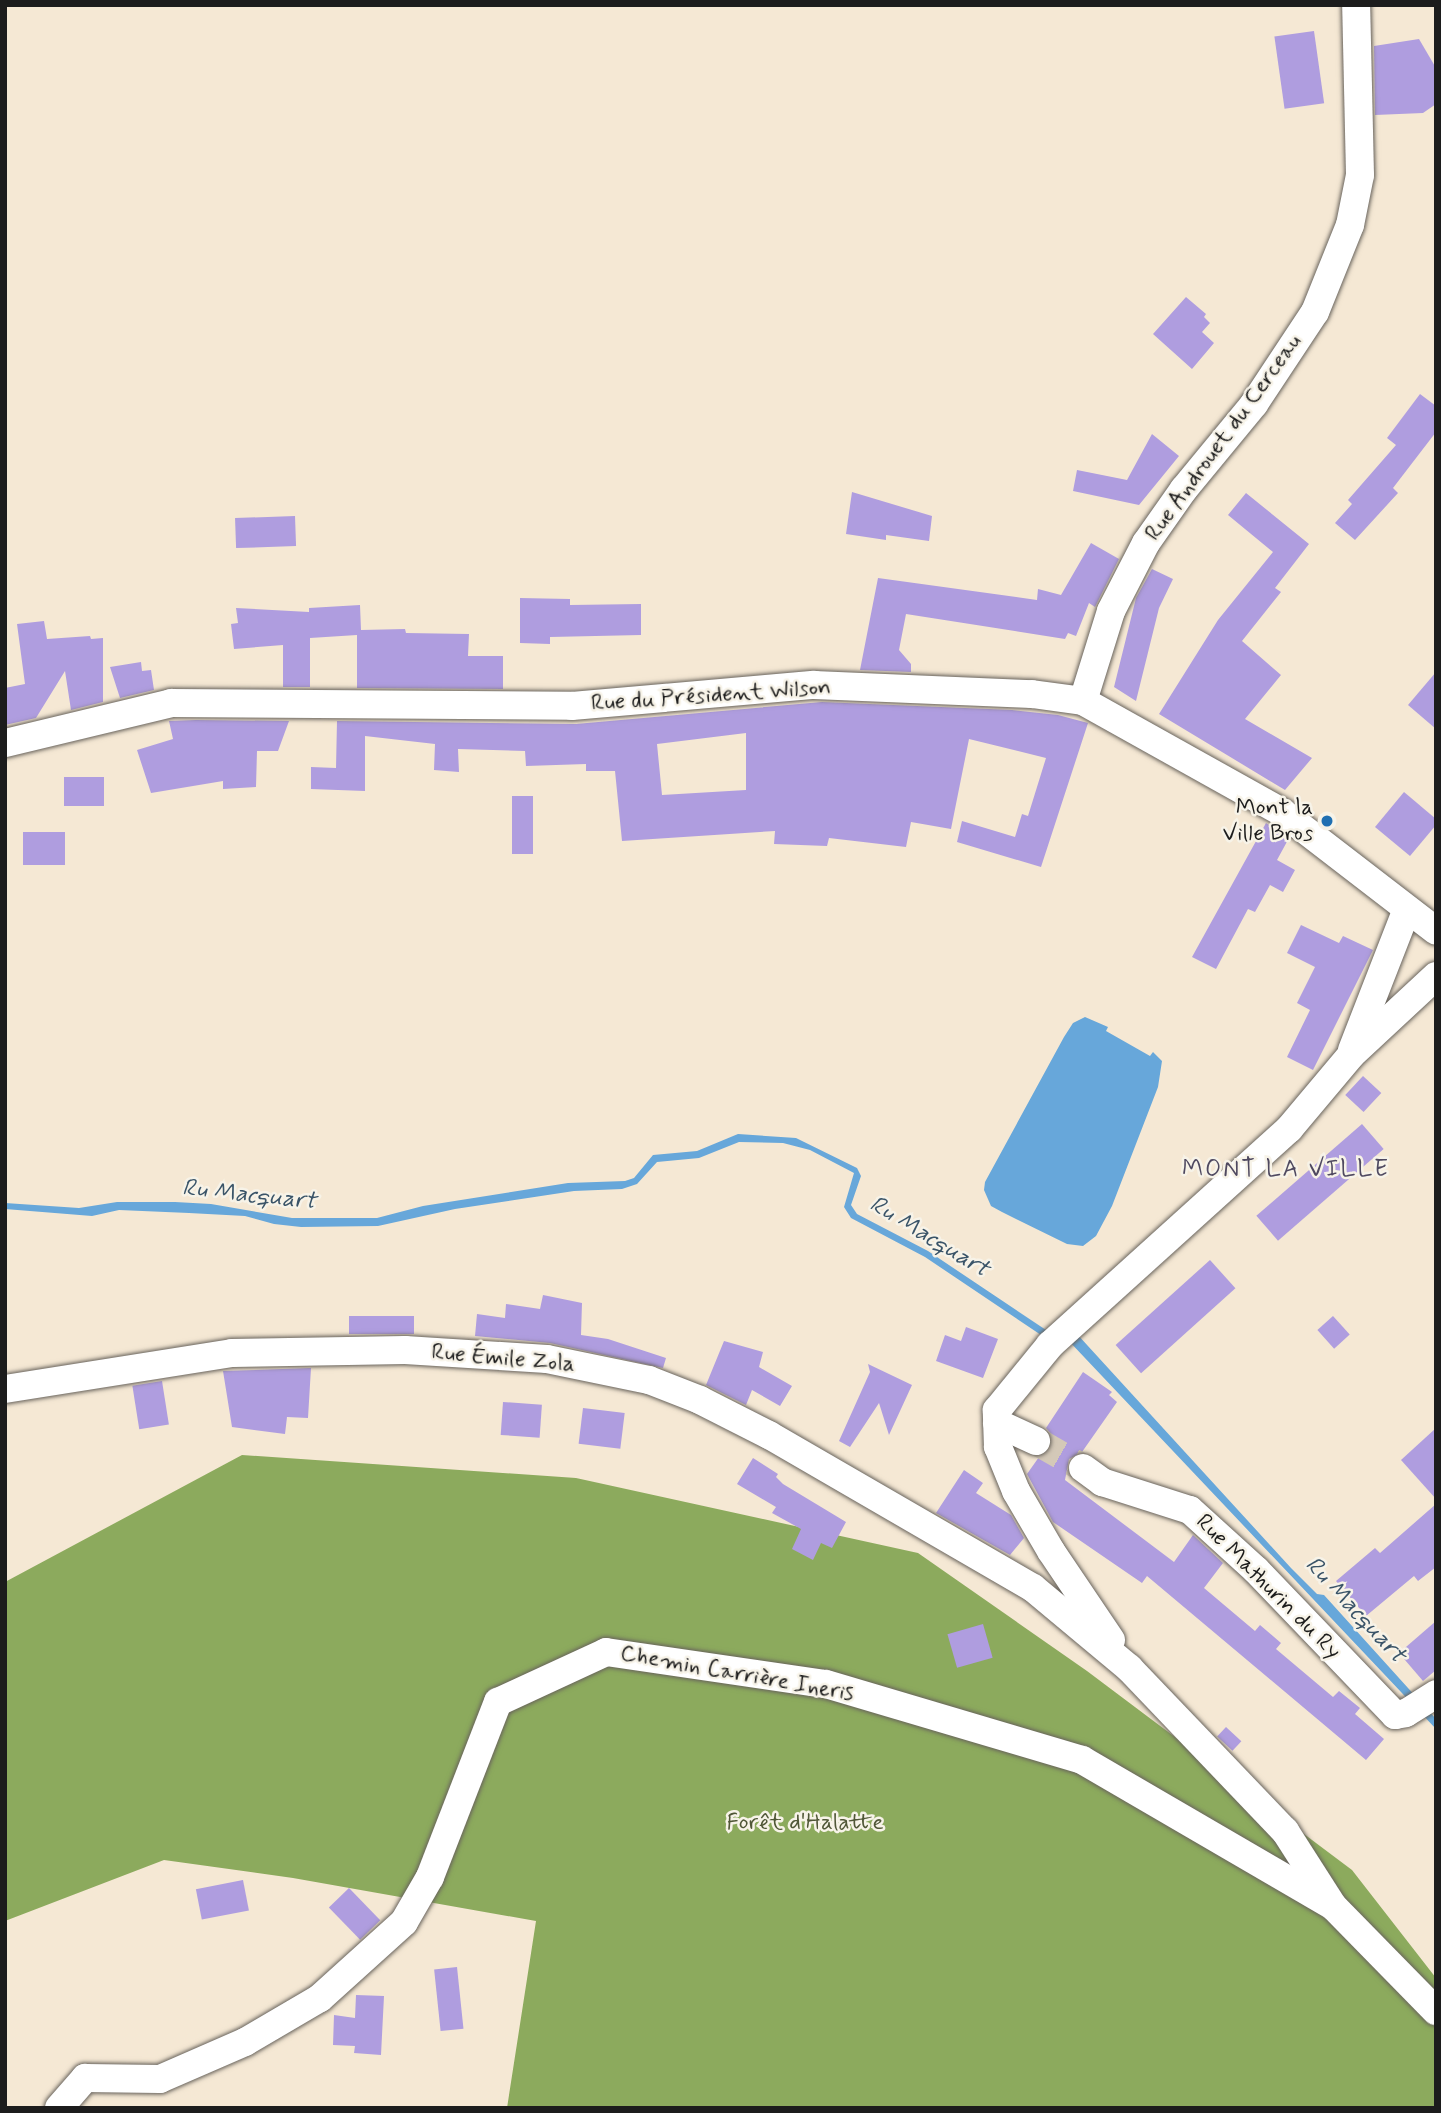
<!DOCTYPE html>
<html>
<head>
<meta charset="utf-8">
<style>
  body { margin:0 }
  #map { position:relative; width:1441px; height:2113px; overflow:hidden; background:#f5e8d4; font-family:Mynerve,sans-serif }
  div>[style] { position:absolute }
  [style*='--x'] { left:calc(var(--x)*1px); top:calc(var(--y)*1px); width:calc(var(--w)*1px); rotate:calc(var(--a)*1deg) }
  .forest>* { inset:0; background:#8caa5d }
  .water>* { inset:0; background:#67a7da }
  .building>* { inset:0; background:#af9ddf; transform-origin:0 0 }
  .minor-tunnel>* { height:28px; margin-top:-14px; transform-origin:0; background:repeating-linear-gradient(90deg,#d4c9b8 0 28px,transparent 0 42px) }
  .roads { filter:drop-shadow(0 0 2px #68635c) drop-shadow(0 0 2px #68635c) }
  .minor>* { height:28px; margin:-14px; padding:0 14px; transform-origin:14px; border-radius:14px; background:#fff }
  .dots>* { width:19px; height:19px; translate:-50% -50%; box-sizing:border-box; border:4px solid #f7f3e8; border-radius:50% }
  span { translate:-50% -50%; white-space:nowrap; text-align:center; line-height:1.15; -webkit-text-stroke:5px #f7f3e8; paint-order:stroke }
  .street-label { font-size:23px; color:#1c1c1c }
  .poi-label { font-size:23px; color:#1c1c1c }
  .right { translate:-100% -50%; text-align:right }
  .park-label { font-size:23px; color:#505737 }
  .neighbourhood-label { font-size:24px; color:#4f4960; letter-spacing:2px }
  .water-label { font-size:24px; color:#3a5468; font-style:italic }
  .frame { position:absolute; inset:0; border:7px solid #1c1c1c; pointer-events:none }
</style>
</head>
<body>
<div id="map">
  <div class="forest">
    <div style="clip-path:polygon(242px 1455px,576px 1478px,918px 1553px,1087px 1671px,1352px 1870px,1436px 1978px,1436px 2108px,507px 2108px,536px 1921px,293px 1878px,164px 1860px,5px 1921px,5px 1582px)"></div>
  </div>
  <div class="water">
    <div style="clip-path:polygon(1085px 1017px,1108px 1027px,1106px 1031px,1150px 1056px,1153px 1052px,1162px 1061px,1158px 1087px,1112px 1206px,1096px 1236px,1083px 1246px,1067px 1244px,1002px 1212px,991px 1206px,984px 1190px,985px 1182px,1064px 1037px,1073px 1023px)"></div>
    <div style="clip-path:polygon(738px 1134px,796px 1138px,857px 1168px,861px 1176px,851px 1205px,857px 1214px,928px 1251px,1049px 1332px,1044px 1337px,925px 1257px,851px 1218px,844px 1207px,854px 1173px,810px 1150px,783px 1143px,739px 1142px,699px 1158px,657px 1162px,637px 1184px,622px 1189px,574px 1191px,455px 1209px,378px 1226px,301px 1227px,274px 1224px,245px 1216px,189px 1213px,119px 1210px,92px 1216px,5px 1209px,5px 1203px,79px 1208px,117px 1202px,175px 1202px,211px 1204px,292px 1218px,377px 1218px,423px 1206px,568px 1183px,625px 1181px,634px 1178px,653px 1155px,697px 1151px)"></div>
    <div style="clip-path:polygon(1077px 1334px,1291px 1568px,1317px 1594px,1324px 1595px,1436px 1719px,1436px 1729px,1067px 1339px)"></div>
  </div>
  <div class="building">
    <div style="left:1314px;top:31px;width:73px;height:40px;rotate:82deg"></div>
    <div style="clip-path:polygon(1419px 39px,1436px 68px,1436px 104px,1423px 113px,1375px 115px,1374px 46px)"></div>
    <div style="clip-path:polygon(1186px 297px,1206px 314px,1204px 317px,1210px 323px,1202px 332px,1214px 343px,1192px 369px,1153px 334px)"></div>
    <div style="clip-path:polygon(1420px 394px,1436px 406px,1436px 432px,1393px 488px,1398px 493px,1355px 540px,1335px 523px,1352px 504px,1348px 500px,1396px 445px,1387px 438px)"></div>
    <div style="clip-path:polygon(1152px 434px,1179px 456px,1139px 505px,1073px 491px,1077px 470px,1127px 480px)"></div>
    <div style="clip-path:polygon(852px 492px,932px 516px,929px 541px,886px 535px,886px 540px,846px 534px)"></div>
    <div style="clip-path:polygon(1246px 493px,1309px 544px,1275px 588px,1281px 592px,1242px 641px,1281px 675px,1245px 719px,1312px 758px,1285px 790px,1159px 714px,1218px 620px,1273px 552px,1228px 515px)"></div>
    <div style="left:295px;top:516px;width:30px;height:60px;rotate:88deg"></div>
    <div style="clip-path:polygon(1091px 543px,1119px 559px,1095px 607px,1089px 603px,1076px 636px,1068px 633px,1065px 639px,906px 614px,899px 650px,911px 664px,911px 672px,860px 670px,878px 578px,1037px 600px,1038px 589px,1061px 595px)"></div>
    <div style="clip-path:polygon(1152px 569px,1173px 579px,1159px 608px,1136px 701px,1114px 687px,1136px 598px)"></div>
    <div style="clip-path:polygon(520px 598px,570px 599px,570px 605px,641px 604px,641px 635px,550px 637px,550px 644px,520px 643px)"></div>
    <div style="clip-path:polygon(360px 605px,361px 630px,405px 629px,406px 633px,469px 634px,468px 656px,503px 656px,503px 689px,357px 688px,357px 635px,310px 638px,310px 687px,283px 687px,283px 645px,234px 649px,231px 624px,238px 623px,236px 608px,309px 612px,309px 608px)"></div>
    <div style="clip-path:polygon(44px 621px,47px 639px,90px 636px,91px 639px,103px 638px,103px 702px,71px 710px,65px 671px,36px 718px,5px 725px,5px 688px,25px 684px,17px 624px)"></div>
    <div style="clip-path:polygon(141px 662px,142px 671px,151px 670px,154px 690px,120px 698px,110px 667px)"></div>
    <div style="clip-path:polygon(1436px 672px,1436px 729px,1408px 705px)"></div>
    <div style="clip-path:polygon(evenodd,822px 702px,1012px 710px,1058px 715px,1088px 723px,1041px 867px,957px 842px,962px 821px,1015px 837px,1022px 814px,1028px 816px,1046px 758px,969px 739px,951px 829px,911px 822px,906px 847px,829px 838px,827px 846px,774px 844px,775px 831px,622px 841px,615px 771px,586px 771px,586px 764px,526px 766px,525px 751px,458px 749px,459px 772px,434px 770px,435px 744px,365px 736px,365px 791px,311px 789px,311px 767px,336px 768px,337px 721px,576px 724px,822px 702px,746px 733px,746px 790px,662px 795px,657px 744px,746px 733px)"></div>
    <div style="clip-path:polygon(169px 721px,196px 720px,289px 721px,278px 751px,257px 751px,256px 787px,223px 789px,223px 781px,151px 793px,137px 750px,173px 739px)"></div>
    <div style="left:64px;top:777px;width:40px;height:29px"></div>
    <div style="clip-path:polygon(1404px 792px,1436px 819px,1436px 825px,1410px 856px,1375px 827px)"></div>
    <div style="left:512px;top:796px;width:21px;height:58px"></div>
    <div style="clip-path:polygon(1266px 823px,1289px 838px,1277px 860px,1295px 870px,1283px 892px,1270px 885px,1255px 912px,1248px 909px,1216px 969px,1192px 957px)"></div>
    <div style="left:23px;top:832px;width:42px;height:33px"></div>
    <div style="clip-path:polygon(1301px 925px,1339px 943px,1343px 936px,1373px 950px,1313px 1070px,1287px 1057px,1310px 1010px,1297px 1003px,1315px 967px,1287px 953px)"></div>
    <div style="left:1363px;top:1076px;width:25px;height:26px;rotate:43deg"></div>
    <div style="left:1362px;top:1124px;width:33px;height:140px;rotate:49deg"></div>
    <div style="left:1210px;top:1260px;width:38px;height:127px;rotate:48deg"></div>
    <div style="clip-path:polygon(543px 1295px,582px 1303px,581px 1335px,608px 1339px,666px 1358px,663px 1368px,550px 1343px,475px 1336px,477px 1314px,505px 1318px,506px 1304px,540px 1309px)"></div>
    <div style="left:414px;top:1316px;width:18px;height:65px;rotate:90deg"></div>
    <div style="left:1333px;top:1316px;width:25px;height:21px;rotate:48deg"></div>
    <div style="clip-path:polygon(966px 1327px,998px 1339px,983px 1378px,936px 1361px,945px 1335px,961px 1341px)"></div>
    <div style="clip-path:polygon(724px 1341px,763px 1352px,759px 1367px,792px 1386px,780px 1406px,752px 1390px,746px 1405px,706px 1385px)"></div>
    <div style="clip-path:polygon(868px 1364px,912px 1385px,889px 1435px,879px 1403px,850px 1447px,839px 1441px,870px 1372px)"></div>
    <div style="clip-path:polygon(311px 1368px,308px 1418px,287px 1417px,285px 1434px,232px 1427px,223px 1371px)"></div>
    <div style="clip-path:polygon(1083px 1372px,1112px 1392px,1109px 1395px,1117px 1402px,1082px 1452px,1069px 1459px,1065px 1480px,1174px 1562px,1193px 1535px,1223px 1563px,1204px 1588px,1255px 1631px,1260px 1625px,1281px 1643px,1276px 1649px,1333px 1697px,1339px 1691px,1360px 1708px,1355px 1714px,1384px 1739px,1366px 1760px,1147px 1576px,1142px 1583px,1053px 1522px,1027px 1474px,1039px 1457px,1051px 1449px,1053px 1436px,1046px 1428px)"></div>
    <div style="left:162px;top:1381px;width:44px;height:30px;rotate:81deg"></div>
    <div style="left:503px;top:1402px;width:39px;height:33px;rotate:4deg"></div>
    <div style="left:583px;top:1408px;width:42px;height:36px;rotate:7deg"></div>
    <div style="clip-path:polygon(1436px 1428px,1436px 1499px,1401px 1460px)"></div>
    <div style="clip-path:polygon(753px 1458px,778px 1474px,776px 1477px,783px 1484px,846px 1522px,832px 1548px,821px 1543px,813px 1560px,792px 1549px,801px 1529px,772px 1513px,776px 1507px,737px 1484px)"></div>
    <div style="clip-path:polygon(964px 1470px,983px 1483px,976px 1493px,1011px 1515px,1024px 1538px,1010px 1555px,936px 1513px)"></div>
    <div style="clip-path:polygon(1436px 1504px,1436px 1567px,1418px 1581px,1414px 1576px,1366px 1616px,1336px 1581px,1375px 1548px,1380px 1553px)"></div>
    <div style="clip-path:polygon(1436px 1621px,1436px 1670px,1423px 1681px,1399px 1653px)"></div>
    <div style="left:983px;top:1624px;width:35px;height:37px;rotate:74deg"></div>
    <div style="left:1226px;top:1727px;width:21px;height:13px;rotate:43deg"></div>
    <div style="left:243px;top:1880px;width:31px;height:48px;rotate:79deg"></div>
    <div style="left:349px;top:1888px;width:45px;height:28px;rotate:46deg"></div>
    <div style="left:457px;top:1967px;width:62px;height:23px;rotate:84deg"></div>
    <div style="clip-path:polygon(356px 1995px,384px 1996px,381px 2055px,354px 2053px,355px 2046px,333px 2045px,334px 2015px,355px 2018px)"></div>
  </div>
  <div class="minor-tunnel">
    <div style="--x:1036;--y:1441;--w:54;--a:29.9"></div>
  </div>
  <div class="roads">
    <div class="minor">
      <div style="--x:1083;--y:701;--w:94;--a:-72.7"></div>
      <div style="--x:1111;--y:611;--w:76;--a:-62.8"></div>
      <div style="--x:1146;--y:543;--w:66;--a:-54.9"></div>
      <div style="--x:1184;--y:489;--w:110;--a:-50.5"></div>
      <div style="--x:1254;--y:404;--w:110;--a:-56.5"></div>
      <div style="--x:1315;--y:312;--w:94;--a:-68.1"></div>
      <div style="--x:1350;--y:225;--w:51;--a:-78.7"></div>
      <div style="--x:1360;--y:175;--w:170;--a:-91.3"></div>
      <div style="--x:5;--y:743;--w:171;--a:-13.5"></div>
      <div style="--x:171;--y:703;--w:401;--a:0.4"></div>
      <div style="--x:572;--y:706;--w:243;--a:-5"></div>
      <div style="--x:814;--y:685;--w:218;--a:2.4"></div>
      <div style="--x:1032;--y:694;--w:51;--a:7.8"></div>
      <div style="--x:1083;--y:701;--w:229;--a:29.2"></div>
      <div style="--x:1283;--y:813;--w:193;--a:37.6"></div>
      <div style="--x:1352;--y:1050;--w:151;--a:-68.7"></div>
      <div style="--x:5;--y:1389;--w:230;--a:-9"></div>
      <div style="--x:232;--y:1353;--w:173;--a:-1"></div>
      <div style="--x:405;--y:1350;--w:142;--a:3.6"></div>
      <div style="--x:547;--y:1359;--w:104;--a:11.6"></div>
      <div style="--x:649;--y:1380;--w:55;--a:21.4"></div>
      <div style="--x:700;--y:1400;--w:77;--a:26.9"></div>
      <div style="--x:769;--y:1435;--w:305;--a:30.1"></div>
      <div style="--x:1033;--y:1588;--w:125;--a:39.8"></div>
      <div style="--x:1129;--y:1668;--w:226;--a:46.3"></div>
      <div style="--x:1285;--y:1831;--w:89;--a:57.4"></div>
      <div style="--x:1333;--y:1906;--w:147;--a:45.6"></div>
      <div style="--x:997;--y:1423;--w:43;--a:24.8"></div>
      <div style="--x:1083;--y:1468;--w:24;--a:36"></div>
      <div style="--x:1102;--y:1482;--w:92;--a:17.7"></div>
      <div style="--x:1190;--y:1510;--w:89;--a:42.3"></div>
      <div style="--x:1256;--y:1570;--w:201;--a:46.2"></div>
      <div style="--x:1395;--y:1715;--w:11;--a:-10"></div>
      <div style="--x:1406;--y:1713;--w:36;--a:-32"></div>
      <div style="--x:1111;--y:1640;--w:107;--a:-124"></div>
      <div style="--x:1051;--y:1551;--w:69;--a:-120.3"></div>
      <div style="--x:1016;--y:1491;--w:48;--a:-112.2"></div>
      <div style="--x:998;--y:1447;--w:37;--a:-92"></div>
      <div style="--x:997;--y:1410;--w:84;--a:-50.8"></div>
      <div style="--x:1050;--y:1345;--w:322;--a:-42.1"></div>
      <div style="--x:1289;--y:1129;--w:97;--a:-50"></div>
      <div style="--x:1351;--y:1055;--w:116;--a:-42.9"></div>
      <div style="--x:59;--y:2108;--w:40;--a:-49"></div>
      <div style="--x:85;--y:2078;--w:75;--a:0.8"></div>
      <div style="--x:160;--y:2079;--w:93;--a:-23.5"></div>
      <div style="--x:245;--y:2042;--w:87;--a:-30.4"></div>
      <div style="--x:320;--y:1998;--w:113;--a:-42.1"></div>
      <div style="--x:404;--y:1922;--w:52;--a:-60"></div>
      <div style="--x:430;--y:1877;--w:188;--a:-68.8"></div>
      <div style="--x:498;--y:1702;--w:119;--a:-24.8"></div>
      <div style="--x:606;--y:1652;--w:222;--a:8.3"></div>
      <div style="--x:826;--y:1684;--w:267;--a:16.5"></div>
      <div style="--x:1082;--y:1760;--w:285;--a:30.2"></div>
    </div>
  </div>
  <div class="dots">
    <div style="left:1327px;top:821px;background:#1f6fb2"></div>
  </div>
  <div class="street-label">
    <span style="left:1224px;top:438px;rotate:-54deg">Rue Androuet du Cerceau</span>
    <span style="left:711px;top:696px;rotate:-4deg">Rue du Président Wilson</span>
    <span style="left:503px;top:1359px;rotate:5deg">Rue Émile Zola</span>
    <span style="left:1268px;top:1587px;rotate:45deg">Rue Mathurin du Ry</span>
    <span style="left:737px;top:1674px;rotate:10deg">Chemin Carrière Ineris</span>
  </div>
  <div class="poi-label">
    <span class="right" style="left:1313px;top:821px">Mont la<br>Ville Bros</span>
  </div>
  <div class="park-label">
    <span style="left:805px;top:1823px">Forêt d'Halatte</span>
  </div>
  <div class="neighbourhood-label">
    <span style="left:1286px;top:1170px">MONT LA VILLE</span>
  </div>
  <div class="water-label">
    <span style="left:249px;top:1195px;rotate:6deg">Ru Macquart</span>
    <span style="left:929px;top:1237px;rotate:31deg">Ru Macquart</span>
    <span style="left:1355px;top:1610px;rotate:47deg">Ru Macquart</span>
  </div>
  <div class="frame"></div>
</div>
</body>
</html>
